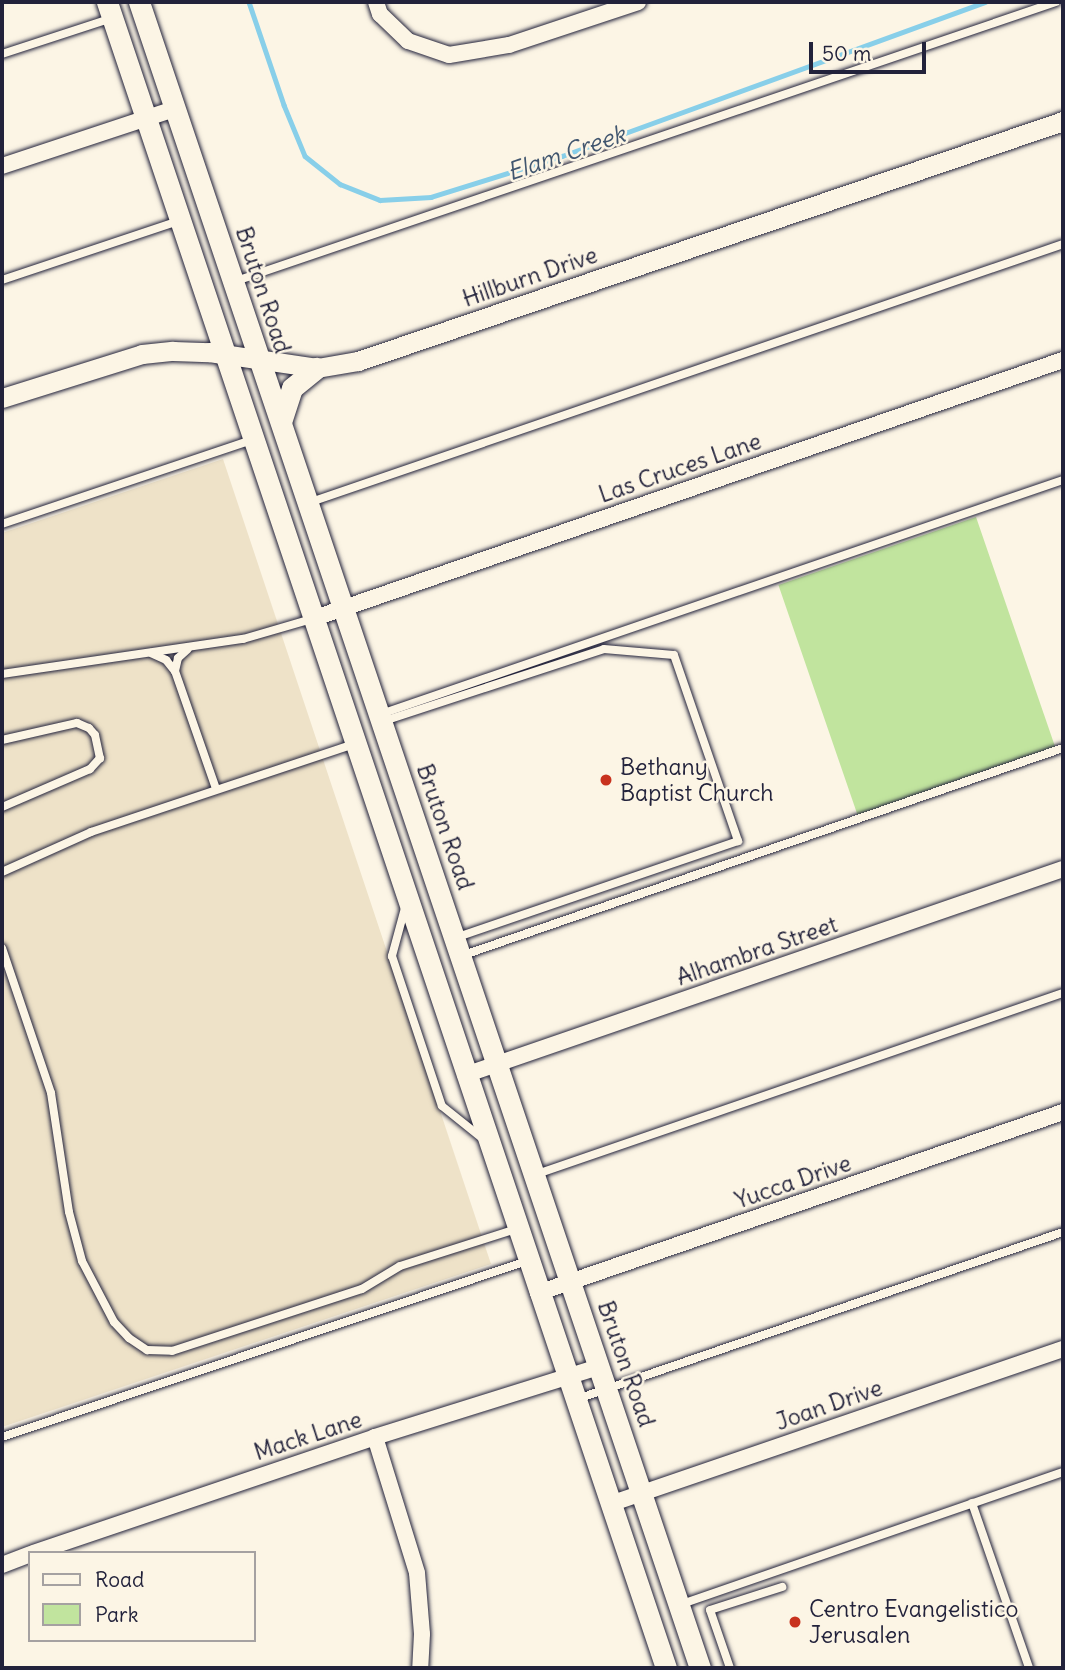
<!DOCTYPE html>
<html>
<head>
<meta charset="utf-8">
<style>
  body { margin:0 }
  #map { position:relative; width:1065px; height:1670px; overflow:hidden; background:#fcf5e5; font-family:Delius,sans-serif }
  div>[style] { position:absolute }
  [style*='--x'] { left:calc(var(--x)*1px); top:calc(var(--y)*1px); width:calc(var(--w)*1px); rotate:calc(var(--a)*1deg) }
  .built>* { inset:0; background:#eee2c8 }
  .green>* { inset:0; background:#c1e49e; transform-origin:0 0 }
  .stream>* { height:4.5px; margin:-2.25px; padding:0 2.25px; transform-origin:2.25px; border-radius:2.25px; background:#88cfe9 }
  .roads { filter:drop-shadow(0 0 2px #22223b) drop-shadow(0 0 2px #22223b) }
  .service>* { height:8px; margin:-4px; padding:0 4px; transform-origin:4px; border-radius:4px; background:#fcf5e5 }
  .minor>* { height:16px; margin:-8px; padding:0 8px; transform-origin:8px; border-radius:8px; background:#fcf5e5 }
  .tertiary>* { height:19px; margin:-9.5px; padding:0 9.5px; transform-origin:9.5px; border-radius:9.5px; background:#fcf5e5 }
  .secondary>* { height:21px; margin:-10.5px; padding:0 10.5px; transform-origin:10.5px; border-radius:10.5px; background:#fcf5e5 }
  .dots>* { width:19px; height:19px; translate:-50% -50%; box-sizing:border-box; border:4px solid #fcf5e5; border-radius:50% }
  span { translate:-50% -50%; white-space:nowrap; text-align:center; line-height:1.15; -webkit-text-stroke:5px #fcf5e5; paint-order:stroke }
  .street-label { font-size:23px; color:#22223b }
  .poi-label { font-size:23px; color:#22223b }
  .left { translate:0 -50%; text-align:left }
  .water-label { font-size:24px; color:#41566f; font-style:italic }
  .frame { position:absolute; inset:0; border:4px solid #22223b; pointer-events:none }
  .legend { position:absolute; left:28px; top:1551px; width:228px; height:91px; box-sizing:border-box; background:#fcf5e5; border:2px solid #a5a1a1; margin:0; padding:9px 12px; list-style:none; font-size:21px; color:#22223b }
  .legend li { display:flex; align-items:center; gap:14px; height:35px }
  .legend b { width:35px; border:2px solid #a5a1a1 }
  .scale { position:absolute; left:809px; top:42px; width:117px; height:32px; box-sizing:border-box; border:4px solid #22223b; border-top:0; padding-left:9px; font-size:21px; line-height:24px; white-space:nowrap; color:#22223b; -webkit-text-stroke:5px #fcf5e5; paint-order:stroke }
</style>
</head>
<body>
<div id="map">
  <div class="built">
    <div style="clip-path:polygon(223px 459px,491px 1264px,2px 1427px,2px 533px)"></div>
  </div>
  <div class="green">
    <div style="left:976px;top:517px;width:244px;height:209px;rotate:71deg"></div>
  </div>
  <div class="stream">
    <div style="--x:249;--y:2;--w:109;--a:71.2"></div>
    <div style="--x:284;--y:105;--w:55;--a:67.6"></div>
    <div style="--x:305;--y:156;--w:45;--a:38.7"></div>
    <div style="--x:340;--y:184;--w:43;--a:21.8"></div>
    <div style="--x:380;--y:200;--w:51;--a:-3.4"></div>
    <div style="--x:431;--y:197;--w:137;--a:-17.4"></div>
    <div style="--x:562;--y:156;--w:450;--a:-20"></div>
  </div>
  <div class="roads">
    <div class="service">
      <div style="--x:2;--y:54;--w:116;--a:-18.1"></div>
      <div style="--x:2;--y:280;--w:186;--a:-18.5"></div>
      <div style="--x:236;--y:281;--w:866;--a:-18.79"></div>
      <div style="--x:308;--y:503;--w:798;--a:-18.93"></div>
      <div style="--x:2;--y:524;--w:263;--a:-18.6"></div>
      <div style="--x:151;--y:653;--w:17;--a:25"></div>
      <div style="--x:166;--y:660;--w:14;--a:51"></div>
      <div style="--x:175;--y:671;--w:13;--a:-77"></div>
      <div style="--x:178;--y:658;--w:13;--a:-42"></div>
      <div style="--x:175;--y:671;--w:125;--a:70.8"></div>
      <div style="--x:2;--y:674;--w:244;--a:-8.3"></div>
      <div style="--x:243;--y:639;--w:72;--a:-16.2"></div>
      <div style="--x:381;--y:714;--w:721;--a:-18.94"></div>
      <div style="--x:384;--y:721;--w:231;--a:-18.1"></div>
      <div style="--x:604;--y:649;--w:70;--a:4.9"></div>
      <div style="--x:674;--y:655;--w:197;--a:71"></div>
      <div style="--x:738;--y:841;--w:300;--a:161.1"></div>
      <div style="--x:2;--y:740;--w:77;--a:-12.8"></div>
      <div style="--x:77;--y:723;--w:13;--a:23"></div>
      <div style="--x:89;--y:728;--w:9;--a:49"></div>
      <div style="--x:95;--y:735;--w:24;--a:78"></div>
      <div style="--x:100;--y:758;--w:15;--a:132"></div>
      <div style="--x:90;--y:769;--w:96;--a:156.6"></div>
      <div style="--x:2;--y:872;--w:98;--a:-24.2"></div>
      <div style="--x:91;--y:832;--w:277;--a:-18.5"></div>
      <div style="--x:405;--y:908;--w:50;--a:105.2"></div>
      <div style="--x:392;--y:956;--w:158;--a:71.6"></div>
      <div style="--x:442;--y:1106;--w:53;--a:38.8"></div>
      <div style="--x:2;--y:948;--w:153;--a:71.3"></div>
      <div style="--x:51;--y:1093;--w:120;--a:81.4"></div>
      <div style="--x:69;--y:1212;--w:51;--a:75.1"></div>
      <div style="--x:82;--y:1261;--w:69;--a:62.3"></div>
      <div style="--x:114;--y:1322;--w:22;--a:47"></div>
      <div style="--x:129;--y:1338;--w:22;--a:34"></div>
      <div style="--x:147;--y:1350;--w:25;--a:2"></div>
      <div style="--x:172;--y:1351;--w:200;--a:-18.1"></div>
      <div style="--x:362;--y:1289;--w:44;--a:-31.2"></div>
      <div style="--x:400;--y:1266;--w:122;--a:-17.7"></div>
      <div style="--x:461;--y:956;--w:637;--a:-19.06"></div>
      <div style="--x:537;--y:1174;--w:556;--a:-18.99"></div>
      <div style="--x:577;--y:1399;--w:514;--a:-18.96"></div>
      <div style="--x:2;--y:1437;--w:554;--a:-18.53"></div>
      <div style="--x:972;--y:1503;--w:175;--a:70.9"></div>
      <div style="--x:679;--y:1605;--w:406;--a:-19.1"></div>
      <div style="--x:730;--y:1668;--w:61;--a:-109"></div>
      <div style="--x:710;--y:1610;--w:76;--a:-17.7"></div>
    </div>
    <div class="minor">
      <div style="--x:376;--y:2;--w:13;--a:72"></div>
      <div style="--x:380;--y:14;--w:39;--a:44"></div>
      <div style="--x:408;--y:41;--w:43;--a:18.9"></div>
      <div style="--x:449;--y:55;--w:61;--a:-9.5"></div>
      <div style="--x:509;--y:45;--w:136;--a:-18.4"></div>
      <div style="--x:2;--y:166;--w:181;--a:-18.3"></div>
      <div style="--x:312;--y:619;--w:794;--a:-19.03"></div>
      <div style="--x:465;--y:1075;--w:632;--a:-19.01"></div>
      <div style="--x:538;--y:1293;--w:555;--a:-19.02"></div>
      <div style="--x:375;--y:1437;--w:142;--a:72.8"></div>
      <div style="--x:417;--y:1573;--w:61;--a:85.3"></div>
      <div style="--x:422;--y:1634;--w:34;--a:93"></div>
      <div style="--x:610;--y:1504;--w:479;--a:-18.9"></div>
      <div style="--x:33;--y:1553;--w:361;--a:-18.7"></div>
      <div style="--x:375;--y:1437;--w:235;--a:-17.4"></div>
      <div style="--x:2;--y:1565;--w:30;--a:-21"></div>
    </div>
    <div class="tertiary">
      <div style="--x:2;--y:398;--w:147;--a:-17.4"></div>
      <div style="--x:142;--y:354;--w:31;--a:-6"></div>
      <div style="--x:173;--y:351;--w:36;--a:2"></div>
      <div style="--x:209;--y:352;--w:109;--a:8.4"></div>
      <div style="--x:317;--y:368;--w:42;--a:-9.7"></div>
      <div style="--x:358;--y:361;--w:745;--a:-18.8"></div>
    </div>
    <div class="secondary">
      <div style="--x:107;--y:2;--w:1757;--a:71.45"></div>
      <div style="--x:139;--y:2;--w:1758;--a:71.39"></div>
      <div style="--x:281;--y:422;--w:36;--a:-72"></div>
      <div style="--x:292;--y:388;--w:32;--a:-39"></div>
    </div>
  </div>
  <div class="dots">
    <div style="left:606px;top:780px;background:#c8321e"></div>
    <div style="left:795px;top:1622px;background:#c8321e"></div>
  </div>
  <div class="street-label">
    <span style="left:530px;top:277px;rotate:-19deg">Hillburn Drive</span>
    <span style="left:263px;top:290px;rotate:72deg">Bruton Road</span>
    <span style="left:680px;top:468px;rotate:-19deg">Las Cruces Lane</span>
    <span style="left:445px;top:827px;rotate:71deg">Bruton Road</span>
    <span style="left:757px;top:951px;rotate:-19deg">Alhambra Street</span>
    <span style="left:793px;top:1182px;rotate:-19deg">Yucca Drive</span>
    <span style="left:626px;top:1364px;rotate:71deg">Bruton Road</span>
    <span style="left:829px;top:1405px;rotate:-19deg">Joan Drive</span>
    <span style="left:308px;top:1436px;rotate:-18deg">Mack Lane</span>
  </div>
  <div class="poi-label">
    <span class="left" style="left:620px;top:780px">Bethany<br>Baptist Church</span>
    <span class="left" style="left:809px;top:1622px">Centro Evangelistico<br>Jerusalen</span>
  </div>
  <div class="water-label">
    <span style="left:566px;top:153px;rotate:-19deg">Elam Creek</span>
  </div>
  <div class="frame"></div>
  <ul class="legend">
  <li><b style="height:9px;background:#fcf5e5"></b>Road</li>
  <li><b style="height:19px;background:#c1e49e"></b>Park</li>
  </ul>
  <div class="scale">50 m</div>
</div>
</body>
</html>
